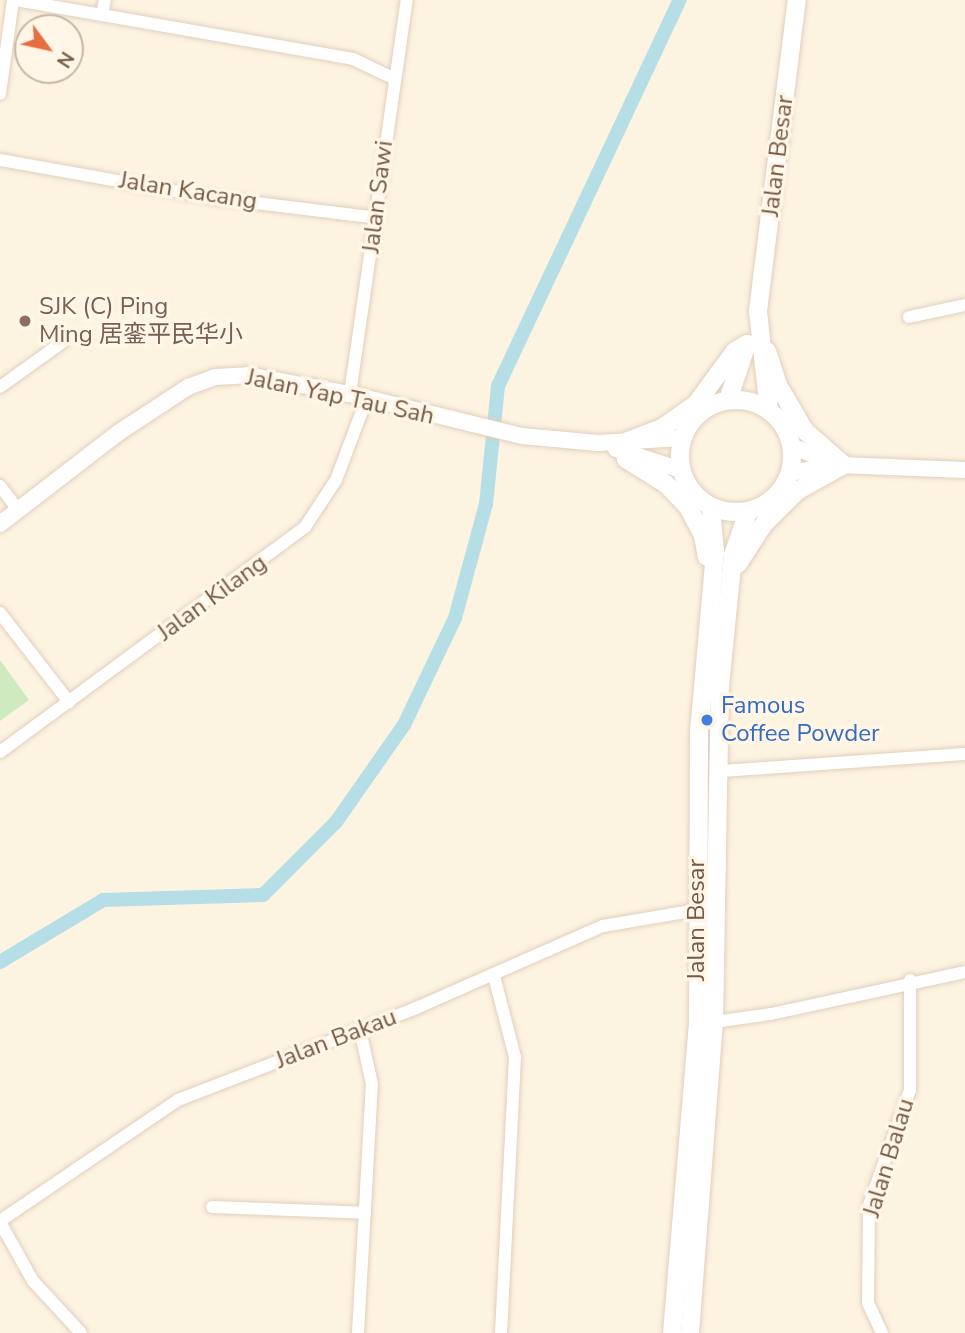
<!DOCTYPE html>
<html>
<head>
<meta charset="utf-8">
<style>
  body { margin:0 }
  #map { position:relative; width:965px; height:1333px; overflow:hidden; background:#fdf3e1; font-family:"Nunito Sans","Noto Sans SC",sans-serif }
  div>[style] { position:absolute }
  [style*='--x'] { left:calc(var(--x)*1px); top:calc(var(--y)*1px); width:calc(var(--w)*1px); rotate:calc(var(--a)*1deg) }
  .green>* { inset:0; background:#cfeabf }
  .canal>* { height:14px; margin:-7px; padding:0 7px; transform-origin:7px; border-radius:7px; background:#b5dee6 }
  .roads { filter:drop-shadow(0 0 2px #e1cfbd) drop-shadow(0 0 2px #e1cfbd) }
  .minor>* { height:12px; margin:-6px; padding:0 6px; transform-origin:6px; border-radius:6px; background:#fff }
  .tertiary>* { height:16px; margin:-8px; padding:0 8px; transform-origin:8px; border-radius:8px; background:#fff }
  .secondary>* { height:18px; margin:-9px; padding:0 9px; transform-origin:9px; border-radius:9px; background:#fff }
  .secondary>.ring { margin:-9px; padding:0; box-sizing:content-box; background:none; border:18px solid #fff; border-radius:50% }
  .dots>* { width:19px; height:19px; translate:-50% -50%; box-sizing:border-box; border:4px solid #fff6e7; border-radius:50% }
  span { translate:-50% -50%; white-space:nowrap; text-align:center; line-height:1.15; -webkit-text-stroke:7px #fff6e7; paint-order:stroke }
  .street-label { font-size:24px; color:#745947 }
  .education-label { font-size:24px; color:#785e54 }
  .left { translate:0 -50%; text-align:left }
  .shop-label { font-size:24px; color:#366cbe }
  .north { position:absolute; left:14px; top:14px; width:70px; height:70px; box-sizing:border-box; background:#fff6e7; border:2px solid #c7b7a7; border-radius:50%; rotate:123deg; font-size:19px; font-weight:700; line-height:28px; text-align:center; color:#745947 }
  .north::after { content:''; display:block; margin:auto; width:24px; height:32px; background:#e96d43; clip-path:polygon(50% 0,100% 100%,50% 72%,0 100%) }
</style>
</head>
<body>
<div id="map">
  <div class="green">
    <div style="clip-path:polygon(0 660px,29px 700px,0 721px)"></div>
  </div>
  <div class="canal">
    <div style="--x:0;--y:962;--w:120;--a:-31"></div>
    <div style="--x:103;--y:900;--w:160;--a:-1.8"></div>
    <div style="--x:263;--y:895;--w:103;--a:-45"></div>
    <div style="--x:336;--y:822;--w:118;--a:-55"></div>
    <div style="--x:404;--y:725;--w:119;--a:-64.5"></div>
    <div style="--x:455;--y:618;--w:118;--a:-74.8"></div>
    <div style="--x:486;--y:504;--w:119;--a:-84.2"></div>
    <div style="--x:498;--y:386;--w:427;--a:-64.8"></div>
  </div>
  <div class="roads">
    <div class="minor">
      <div style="--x:16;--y:0;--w:342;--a:9.9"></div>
      <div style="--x:353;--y:59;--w:44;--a:25.4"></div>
      <div style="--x:102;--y:14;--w:14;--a:-78"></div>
      <div style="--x:0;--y:94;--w:95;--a:-82.1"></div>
      <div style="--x:0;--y:160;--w:210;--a:10.1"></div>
      <div style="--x:207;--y:197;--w:171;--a:7"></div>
      <div style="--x:909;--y:317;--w:57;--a:-12.1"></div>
      <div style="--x:0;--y:387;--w:79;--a:-35.7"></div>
      <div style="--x:350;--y:394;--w:398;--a:-81.8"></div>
      <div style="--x:0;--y:486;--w:30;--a:53"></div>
      <div style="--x:0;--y:613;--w:113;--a:52.2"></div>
      <div style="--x:0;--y:752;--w:379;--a:-36.4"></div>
      <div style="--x:305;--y:527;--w:56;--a:-56.6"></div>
      <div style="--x:336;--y:480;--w:88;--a:-69.3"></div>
      <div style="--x:721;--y:771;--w:245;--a:-4"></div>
      <div style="--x:494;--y:976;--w:84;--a:75.5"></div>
      <div style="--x:515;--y:1057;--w:276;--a:92.9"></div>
      <div style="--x:714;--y:1022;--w:58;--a:-8"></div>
      <div style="--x:771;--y:1014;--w:198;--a:-12.2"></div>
      <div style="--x:212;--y:1207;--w:153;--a:2.2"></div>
      <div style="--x:0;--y:1221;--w:215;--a:-34.2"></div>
      <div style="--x:178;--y:1100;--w:255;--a:-21.1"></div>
      <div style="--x:416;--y:1008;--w:204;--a:-23.7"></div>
      <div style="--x:603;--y:926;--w:95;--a:-9.7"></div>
      <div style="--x:0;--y:1222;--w:68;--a:60.8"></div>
      <div style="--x:33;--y:1281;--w:71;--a:47.3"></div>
      <div style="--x:358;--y:1333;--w:249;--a:-86.8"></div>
      <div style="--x:372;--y:1084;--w:55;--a:-102.5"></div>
      <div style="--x:882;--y:1333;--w:33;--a:-115"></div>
      <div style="--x:868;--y:1303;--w:98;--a:-89.4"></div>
      <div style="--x:869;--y:1205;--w:122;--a:-70.4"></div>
      <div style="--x:910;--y:1090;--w:110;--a:-90"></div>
    </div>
    <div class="tertiary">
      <div style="--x:791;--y:446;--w:52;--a:21.6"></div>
      <div style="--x:616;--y:449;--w:68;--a:17.9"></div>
      <div style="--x:789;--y:473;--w:51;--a:-9.1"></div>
      <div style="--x:839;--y:465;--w:126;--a:2.3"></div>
      <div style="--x:0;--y:524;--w:149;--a:-37.6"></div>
      <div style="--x:118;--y:433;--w:84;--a:-33.3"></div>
      <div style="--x:188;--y:387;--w:29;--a:-20"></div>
      <div style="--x:215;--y:377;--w:33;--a:-3"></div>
      <div style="--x:248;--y:375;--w:104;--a:10.6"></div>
      <div style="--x:350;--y:394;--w:177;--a:13.7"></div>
      <div style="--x:522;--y:436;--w:76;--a:5.3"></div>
      <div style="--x:598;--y:443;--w:84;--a:-3.4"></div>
    </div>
    <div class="secondary">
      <div style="--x:767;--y:351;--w:36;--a:72"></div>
      <div style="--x:778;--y:385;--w:53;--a:59.6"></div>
      <div style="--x:805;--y:431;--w:52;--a:41.1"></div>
      <div class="ring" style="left:680px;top:400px;width:94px;height:94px"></div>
      <div style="--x:728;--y:400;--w:59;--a:-71.3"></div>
      <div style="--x:769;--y:411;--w:101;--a:-96.3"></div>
      <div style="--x:758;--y:311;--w:313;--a:-82.9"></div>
      <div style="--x:628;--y:441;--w:36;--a:-21"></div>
      <div style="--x:662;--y:428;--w:42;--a:-35.2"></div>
      <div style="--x:696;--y:404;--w:66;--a:-53.7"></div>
      <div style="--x:735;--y:351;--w:14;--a:-30"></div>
      <div style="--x:625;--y:452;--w:7;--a:82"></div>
      <div style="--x:626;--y:459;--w:47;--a:32"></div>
      <div style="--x:666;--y:484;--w:32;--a:46"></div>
      <div style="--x:688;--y:507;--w:32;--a:62"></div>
      <div style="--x:703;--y:535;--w:22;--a:80"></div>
      <div style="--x:738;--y:564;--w:46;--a:-57.3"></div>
      <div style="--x:763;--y:525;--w:48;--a:-45"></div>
      <div style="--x:797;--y:491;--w:51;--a:-29.1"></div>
      <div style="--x:672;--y:1333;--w:312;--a:-85.2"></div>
      <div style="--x:698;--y:1022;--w:290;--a:-89.8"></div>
      <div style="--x:699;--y:732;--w:182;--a:-84.9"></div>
      <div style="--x:715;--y:551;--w:43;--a:-95.3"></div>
      <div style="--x:690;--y:1333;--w:312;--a:-85.6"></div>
      <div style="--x:714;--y:1022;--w:336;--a:-89"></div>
      <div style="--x:720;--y:686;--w:132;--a:-84.3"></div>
      <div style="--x:733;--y:555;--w:46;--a:-70.8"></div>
    </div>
  </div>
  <div class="dots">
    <div style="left:25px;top:321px;background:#8d6e63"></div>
    <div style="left:707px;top:720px;background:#3f7fe0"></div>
  </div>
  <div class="street-label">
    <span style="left:778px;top:156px;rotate:-83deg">Jalan Besar</span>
    <span style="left:188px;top:191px;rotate:9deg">Jalan Kacang</span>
    <span style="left:378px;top:197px;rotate:-83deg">Jalan Sawi</span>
    <span style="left:340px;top:397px;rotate:12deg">Jalan Yap Tau Sah</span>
    <span style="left:212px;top:598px;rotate:-36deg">Jalan Kilang</span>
    <span style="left:697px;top:920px;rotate:-90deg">Jalan Besar</span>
    <span style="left:336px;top:1039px;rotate:-21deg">Jalan Bakau</span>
    <span style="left:889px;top:1158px;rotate:-73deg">Jalan Balau</span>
  </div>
  <div class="education-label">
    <span class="left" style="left:39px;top:321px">SJK (C) Ping<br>Ming 居銮平民华小</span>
  </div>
  <div class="shop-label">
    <span class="left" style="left:721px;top:720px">Famous<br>Coffee Powder</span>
  </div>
  <div class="north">N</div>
</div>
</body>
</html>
